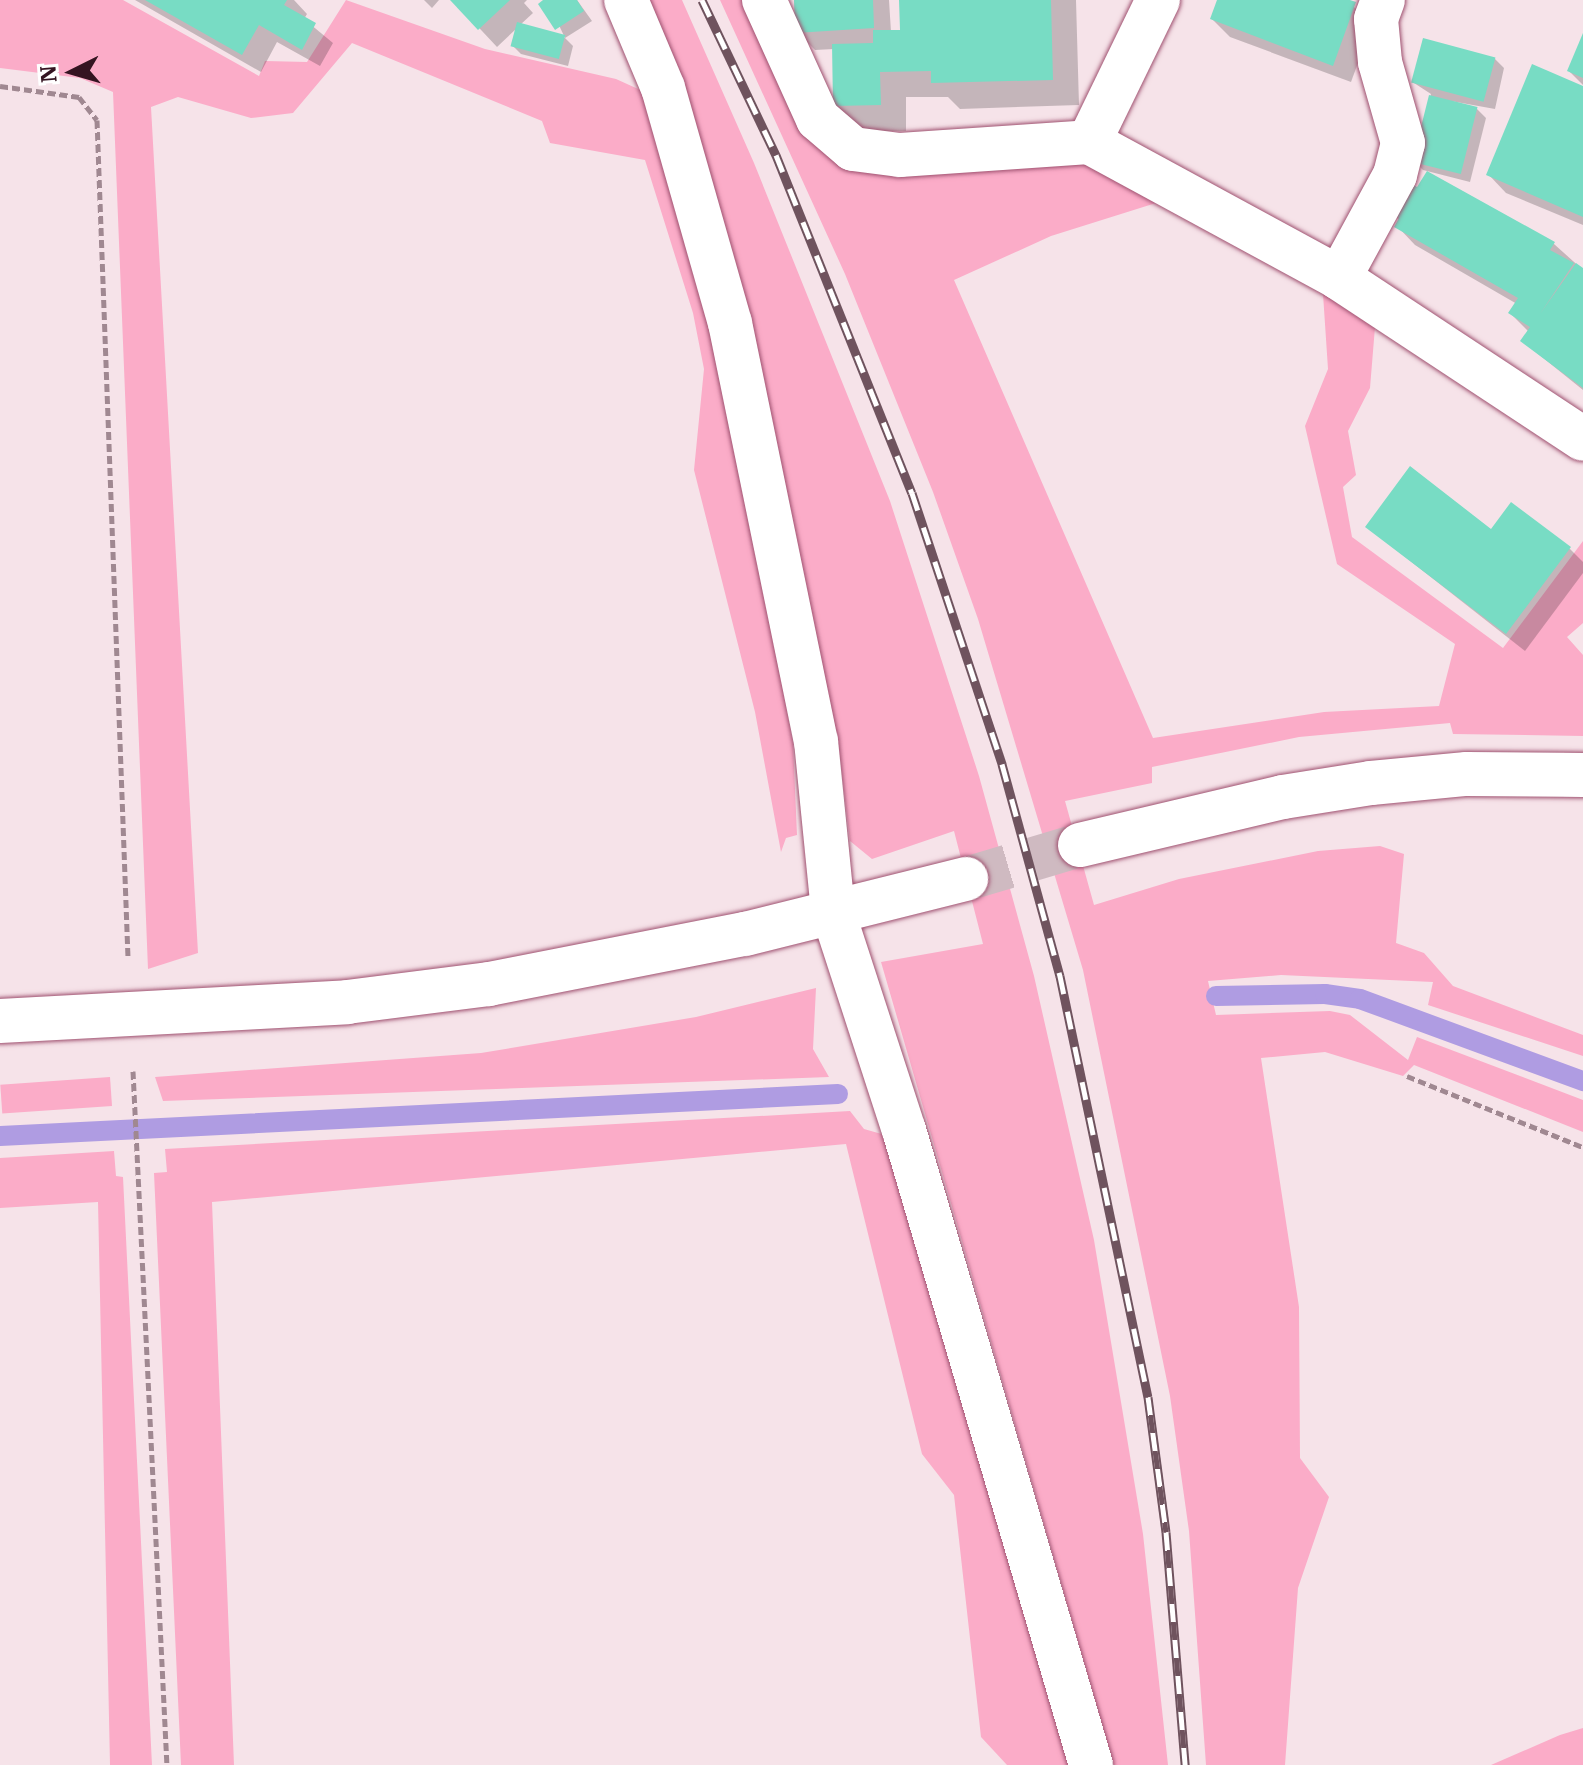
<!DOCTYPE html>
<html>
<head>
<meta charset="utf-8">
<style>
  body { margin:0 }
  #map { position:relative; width:1583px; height:1765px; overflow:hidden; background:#f6e3e9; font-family:"IBM Plex Serif",serif }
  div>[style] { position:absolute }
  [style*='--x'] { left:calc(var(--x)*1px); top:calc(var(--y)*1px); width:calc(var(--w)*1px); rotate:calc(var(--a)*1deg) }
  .green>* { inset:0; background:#fbacc8; transform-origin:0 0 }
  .shadow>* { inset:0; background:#0003 }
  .stream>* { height:20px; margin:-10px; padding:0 10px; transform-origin:10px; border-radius:10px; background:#af9ce2 }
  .building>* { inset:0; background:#78dcc4; transform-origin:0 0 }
  .secondary-tunnel>* { height:44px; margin-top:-22px; transform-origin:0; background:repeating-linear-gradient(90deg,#cfbac1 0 44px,transparent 0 66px) }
  .path>* { height:5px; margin-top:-2.5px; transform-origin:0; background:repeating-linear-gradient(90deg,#a08891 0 8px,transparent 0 12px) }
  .roads { filter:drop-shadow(0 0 2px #9f5170) drop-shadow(0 0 2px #9f5170) }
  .street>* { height:44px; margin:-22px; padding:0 22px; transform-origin:22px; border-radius:22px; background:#fff }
  .secondary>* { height:44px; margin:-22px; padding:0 22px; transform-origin:22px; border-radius:22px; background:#fff }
  .rail>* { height:9px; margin-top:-4.5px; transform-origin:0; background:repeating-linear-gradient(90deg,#fff 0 18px,#6f535e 0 36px); box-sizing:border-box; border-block:2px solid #6f535e }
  span { translate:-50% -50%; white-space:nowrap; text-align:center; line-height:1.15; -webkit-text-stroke:7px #fff; paint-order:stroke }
  .north { position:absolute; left:32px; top:32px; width:80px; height:80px; -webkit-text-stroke:6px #fff; paint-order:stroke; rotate:265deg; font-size:22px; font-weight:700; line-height:32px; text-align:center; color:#341421 }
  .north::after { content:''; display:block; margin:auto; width:28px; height:36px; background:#341421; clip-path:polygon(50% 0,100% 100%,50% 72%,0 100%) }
</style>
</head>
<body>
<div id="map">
  <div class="green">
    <div style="clip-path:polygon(0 0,123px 0,259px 76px,265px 61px,307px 62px,346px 0,485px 49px,616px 79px,647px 93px,715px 328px,793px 743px,797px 835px,786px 838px,781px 852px,755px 712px,694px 470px,704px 369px,693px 313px,645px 160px,550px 143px,542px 121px,352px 43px,293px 113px,251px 118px,178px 97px,151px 107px,198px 953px,148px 969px,113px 92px,80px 78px,0 68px)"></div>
    <div style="clip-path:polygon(645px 0,682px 0,754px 163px,890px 501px,979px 776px,1034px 976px,1094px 1240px,1143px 1534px,1168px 1765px,1114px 1765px,881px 962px,983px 944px,954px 831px,872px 859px,850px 841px,838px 741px)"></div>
    <div style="clip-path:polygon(720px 0,744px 0,804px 134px,846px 170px,899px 176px,1085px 163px,1156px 203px,1051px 236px,954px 280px,1153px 738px,1324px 712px,1439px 706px,1455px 644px,1337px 564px,1305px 426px,1328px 369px,1323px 294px,1375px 327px,1370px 388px,1348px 431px,1356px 475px,1343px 487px,1352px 537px,1503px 648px,1583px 541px,1583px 623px,1567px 637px,1583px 655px,1583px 736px,1453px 734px,1450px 723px,1299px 737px,1152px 767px,1152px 783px,1065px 801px,1094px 905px,1179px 879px,1318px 851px,1380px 846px,1404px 854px,1396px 943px,1424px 953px,1453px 986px,1583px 1035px,1583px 1056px,1428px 1005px,1433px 982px,1281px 975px,1208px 981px,1216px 1015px,1330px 1011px,1350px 1015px,1408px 1060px,1417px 1037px,1583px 1100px,1583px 1132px,1414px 1065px,1403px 1076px,1325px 1052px,1261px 1058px,1299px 1307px,1300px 1458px,1329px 1497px,1298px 1588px,1285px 1765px,1206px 1765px,1189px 1531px,1170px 1396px,1083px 970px,978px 619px,933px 492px,845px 274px)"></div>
    <div style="clip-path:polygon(816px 988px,813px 1049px,829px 1077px,163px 1101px,155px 1077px,481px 1053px,696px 1017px)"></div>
    <div style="left:110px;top:1077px;width:29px;height:110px;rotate:86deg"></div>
    <div style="clip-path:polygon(850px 1111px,864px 1129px,885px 1135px,1074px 1765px,1007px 1765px,981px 1737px,954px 1495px,922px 1454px,846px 1144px,212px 1202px,234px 1765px,181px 1765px,154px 1173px,167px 1172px,165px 1149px)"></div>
    <div style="clip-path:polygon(114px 1151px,116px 1176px,123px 1177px,152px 1765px,110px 1765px,98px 1202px,0 1208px,0 1158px)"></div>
    <div style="clip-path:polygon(1583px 1728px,1583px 1765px,1491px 1765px,1560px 1735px)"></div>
  </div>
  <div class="shadow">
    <div style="clip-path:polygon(135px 0,294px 0,307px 14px,304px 19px,333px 43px,320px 66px,277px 42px,261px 72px)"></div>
    <div style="clip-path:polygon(424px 0,439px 0,432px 8px)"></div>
    <div style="clip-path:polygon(453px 0,527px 0,524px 3px,533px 13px,520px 25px,565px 38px,547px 0,577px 0,592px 21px,565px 38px,573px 46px,568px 66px,521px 54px,512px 45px,517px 28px,497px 47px)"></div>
    <div style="clip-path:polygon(796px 0,889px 0,891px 32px,902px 32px,901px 0,1076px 0,1079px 105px,960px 109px,948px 97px,906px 97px,906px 131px,861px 131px,835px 105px,834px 49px,815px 50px,797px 32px)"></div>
    <div style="clip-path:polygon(1219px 0,1345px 0,1373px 22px,1351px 82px,1230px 37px,1212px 19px)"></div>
    <div style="clip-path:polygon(1583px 38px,1583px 85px,1569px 71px)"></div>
    <div style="clip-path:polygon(1495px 59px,1504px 68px,1495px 109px,1434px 98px,1477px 109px,1486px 118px,1470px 182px,1423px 170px,1414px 161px,1431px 94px,1414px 83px)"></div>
    <div style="clip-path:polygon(1583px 88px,1583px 225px,1506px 193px,1488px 174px)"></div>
    <div style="clip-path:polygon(1427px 174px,1554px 244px,1583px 270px,1583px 390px,1522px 341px,1529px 332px,1510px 313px,1517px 304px,1415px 245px,1397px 226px,1400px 221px,1391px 212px,1418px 190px)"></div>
    <div style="clip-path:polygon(1367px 527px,1492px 531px,1570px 549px,1583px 562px,1583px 573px,1525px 651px)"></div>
  </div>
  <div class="stream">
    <div style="--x:1216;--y:996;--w:109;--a:-1.1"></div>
    <div style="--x:1325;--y:994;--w:35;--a:8"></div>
    <div style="--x:1360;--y:999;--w:238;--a:20.2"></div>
    <div style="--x:0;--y:1136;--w:839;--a:-2.87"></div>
  </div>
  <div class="building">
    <div style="clip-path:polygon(145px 0,287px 0,284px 5px,316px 23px,302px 50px,259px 25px,242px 55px)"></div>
    <div style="clip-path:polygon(450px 0,510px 0,478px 30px)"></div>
    <div style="clip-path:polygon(543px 0,577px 0,584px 11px,555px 30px,538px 4px)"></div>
    <div style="clip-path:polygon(794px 0,873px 0,874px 28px,795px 33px)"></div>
    <div style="clip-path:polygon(899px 0,1051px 0,1053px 80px,931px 83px,931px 71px,880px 72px,881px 105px,833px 106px,832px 44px,873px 43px,873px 30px,900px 30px)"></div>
    <div style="clip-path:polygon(1217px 0,1350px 0,1356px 2px,1333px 66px,1210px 19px)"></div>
    <div style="left:517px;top:22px;width:50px;height:25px;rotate:15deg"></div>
    <div style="clip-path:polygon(1583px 33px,1583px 78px,1567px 71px)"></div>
    <div style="left:1423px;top:38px;width:75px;height:46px;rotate:15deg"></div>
    <div style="clip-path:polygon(1532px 64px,1583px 86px,1583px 217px,1486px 175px)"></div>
    <div style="left:1429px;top:95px;width:50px;height:69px;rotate:14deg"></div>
    <div style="clip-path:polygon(1427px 171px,1555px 242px,1550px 250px,1574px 263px,1540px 314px,1576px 263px,1583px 268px,1583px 388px,1520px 341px,1530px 327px,1508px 313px,1518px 298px,1394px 227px,1399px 218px,1389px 212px,1406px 180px,1417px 187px)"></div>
    <div style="clip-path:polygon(1410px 466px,1491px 529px,1511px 502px,1571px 547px,1506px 634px,1365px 527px)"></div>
  </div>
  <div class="secondary-tunnel">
    <div style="--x:966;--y:879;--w:119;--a:-16.6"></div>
  </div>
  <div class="path">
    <div style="--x:0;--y:86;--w:80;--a:7.9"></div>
    <div style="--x:79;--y:97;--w:29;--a:52"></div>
    <div style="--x:97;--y:120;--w:838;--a:87.88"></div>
    <div style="--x:133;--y:1071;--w:695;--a:87.2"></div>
    <div style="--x:1407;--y:1076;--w:190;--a:22"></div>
  </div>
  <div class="roads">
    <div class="street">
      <div style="--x:626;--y:0;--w:95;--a:67.2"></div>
      <div style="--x:663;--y:88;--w:244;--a:74.1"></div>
      <div style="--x:730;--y:323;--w:427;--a:78.4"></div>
      <div style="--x:816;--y:741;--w:172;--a:84.3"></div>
      <div style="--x:833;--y:912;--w:229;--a:72"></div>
      <div style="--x:904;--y:1130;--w:662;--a:73.59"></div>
      <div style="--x:764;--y:0;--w:131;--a:65.6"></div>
      <div style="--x:818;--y:119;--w:46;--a:40.6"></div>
      <div style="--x:853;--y:149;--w:47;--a:7.3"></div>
      <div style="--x:900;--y:155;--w:189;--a:-3.9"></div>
      <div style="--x:1089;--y:142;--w:285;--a:28.5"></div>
      <div style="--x:1339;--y:278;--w:292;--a:33.4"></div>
      <div style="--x:1089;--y:142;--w:158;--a:-64.1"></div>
      <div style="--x:1339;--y:278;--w:117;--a:-61.5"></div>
      <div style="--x:1395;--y:175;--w:33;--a:-76"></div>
      <div style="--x:1403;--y:143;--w:84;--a:-105.9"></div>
      <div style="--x:1380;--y:62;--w:43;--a:-95.3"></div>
      <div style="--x:1376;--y:19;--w:20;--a:-70"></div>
    </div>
    <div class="secondary">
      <div style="--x:1080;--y:845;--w:209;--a:-13.3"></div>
      <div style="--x:1283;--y:797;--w:89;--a:-9"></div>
      <div style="--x:1371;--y:783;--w:96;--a:-5.4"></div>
      <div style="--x:1467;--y:774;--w:116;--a:0.5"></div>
      <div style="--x:0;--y:1021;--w:348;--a:-3.1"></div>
      <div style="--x:347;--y:1002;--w:143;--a:-7.2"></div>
      <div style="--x:489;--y:984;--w:261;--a:-11.1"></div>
      <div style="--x:745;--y:934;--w:228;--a:-14"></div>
    </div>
  </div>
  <div class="rail">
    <div style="--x:702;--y:0;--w:172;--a:64.5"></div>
    <div style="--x:776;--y:155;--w:364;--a:68.1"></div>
    <div style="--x:912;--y:493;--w:286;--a:71.6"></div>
    <div style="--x:1002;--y:764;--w:220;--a:74.7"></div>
    <div style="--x:1060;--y:976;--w:430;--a:78.2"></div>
    <div style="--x:1148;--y:1397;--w:136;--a:82.4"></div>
    <div style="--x:1166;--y:1532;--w:234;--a:85.3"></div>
  </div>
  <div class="north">N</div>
</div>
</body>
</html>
